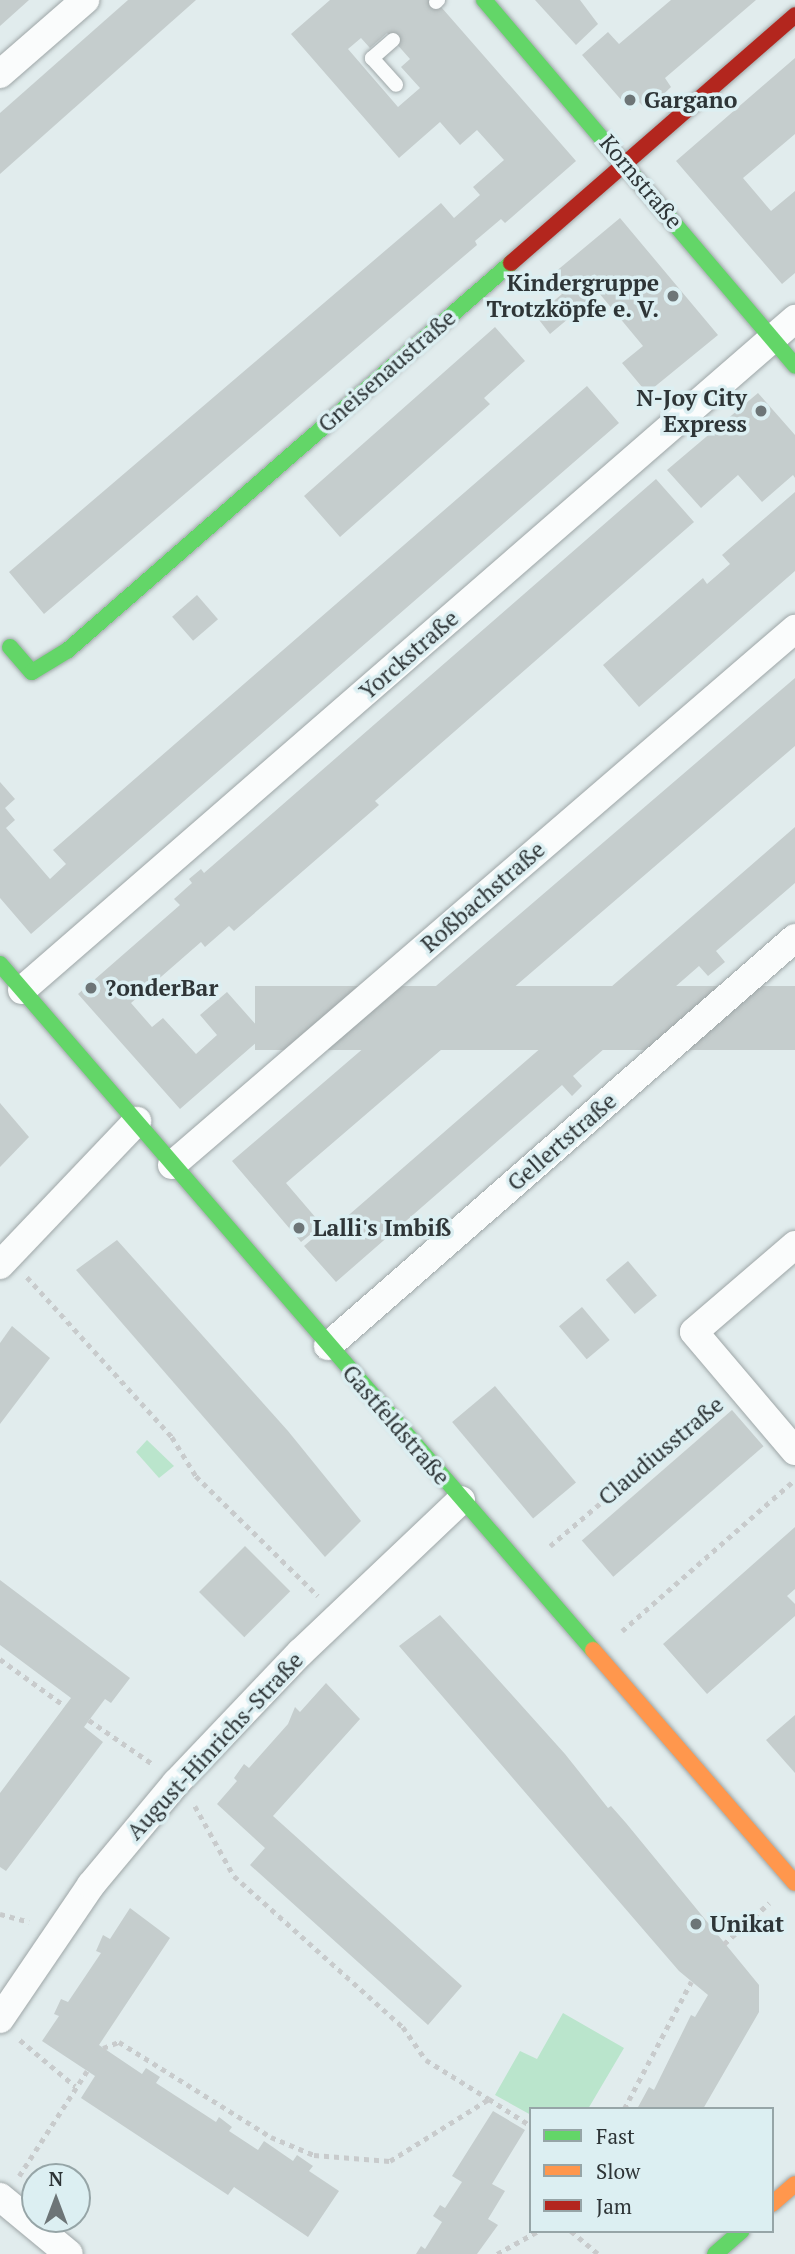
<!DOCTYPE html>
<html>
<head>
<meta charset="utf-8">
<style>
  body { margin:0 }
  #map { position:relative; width:795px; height:2254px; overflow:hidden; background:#e1eced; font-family:"PT Serif",serif }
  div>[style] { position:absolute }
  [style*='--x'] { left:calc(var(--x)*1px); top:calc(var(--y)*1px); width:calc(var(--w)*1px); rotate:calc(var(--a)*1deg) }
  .green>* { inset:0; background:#bae5cc }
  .building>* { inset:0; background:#c5cdcd; transform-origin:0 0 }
  .path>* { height:4.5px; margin-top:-2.25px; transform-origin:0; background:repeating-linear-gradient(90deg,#c8cbcc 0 5px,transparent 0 10px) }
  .roads { filter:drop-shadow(0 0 2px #9ea6a7) drop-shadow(0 0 2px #9ea6a7) }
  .lane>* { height:14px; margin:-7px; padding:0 7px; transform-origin:7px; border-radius:7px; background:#fafcfc }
  .street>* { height:28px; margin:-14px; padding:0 14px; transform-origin:14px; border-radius:14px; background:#fafcfc }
  .fast>* { height:16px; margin:-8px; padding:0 8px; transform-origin:8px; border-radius:8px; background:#63d668 }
  .slow>* { height:16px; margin:-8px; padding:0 8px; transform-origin:8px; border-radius:8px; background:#ff974d }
  .jam>* { height:16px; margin:-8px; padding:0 8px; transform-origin:8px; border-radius:8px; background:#b3261e }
  .dots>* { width:19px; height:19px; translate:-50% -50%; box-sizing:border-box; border:4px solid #dceff2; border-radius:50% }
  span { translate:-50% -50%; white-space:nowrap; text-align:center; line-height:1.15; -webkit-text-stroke:7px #dceff2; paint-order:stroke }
  .poi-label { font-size:23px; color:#2e3537; font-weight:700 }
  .left { translate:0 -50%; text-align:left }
  .right { translate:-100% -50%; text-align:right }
  .street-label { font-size:23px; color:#2e3537 }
  .legend { position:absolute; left:529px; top:2107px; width:245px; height:126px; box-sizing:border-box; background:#dceff2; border:2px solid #96a5a7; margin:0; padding:9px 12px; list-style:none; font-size:21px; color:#2e3537 }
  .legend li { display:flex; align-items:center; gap:14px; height:35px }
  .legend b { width:35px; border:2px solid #96a5a7 }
  .north { position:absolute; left:21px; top:2163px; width:70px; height:70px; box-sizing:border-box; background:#dceff2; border:2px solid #96a5a7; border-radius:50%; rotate:0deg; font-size:19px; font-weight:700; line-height:28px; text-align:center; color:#2e3537 }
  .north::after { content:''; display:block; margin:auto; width:24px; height:32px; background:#6d7577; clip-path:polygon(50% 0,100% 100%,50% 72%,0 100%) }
</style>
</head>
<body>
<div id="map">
  <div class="green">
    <div style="clip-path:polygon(147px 1440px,174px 1466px,159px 1478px,136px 1452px)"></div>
    <div style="clip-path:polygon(563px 2013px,624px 2048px,588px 2109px,531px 2109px,531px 2115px,495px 2095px,520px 2051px,537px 2059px)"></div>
  </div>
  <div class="building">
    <div style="clip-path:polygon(0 0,29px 0,0 26px)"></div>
    <div style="clip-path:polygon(128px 0,196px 0,0 174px,0 113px)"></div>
    <div style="clip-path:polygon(evenodd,330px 0,435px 0,576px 161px,505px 223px,501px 219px,475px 241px,477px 245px,44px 614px,9px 572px,441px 203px,454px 218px,480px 195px,473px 187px,504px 160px,477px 130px,460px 145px,440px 122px,399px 158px,291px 34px,330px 0,387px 33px,410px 59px,401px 67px,420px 88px,398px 107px,348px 49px,361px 38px,370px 48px,387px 33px)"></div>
    <div style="clip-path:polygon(535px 0,580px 0,598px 24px,576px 45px)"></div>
    <div style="clip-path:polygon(671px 0,756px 0,665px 78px,671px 87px,647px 110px,639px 102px,630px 110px,582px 55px,608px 32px,619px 44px)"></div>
    <div style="clip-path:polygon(795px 58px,795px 134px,743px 178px,771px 211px,795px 191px,795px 273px,782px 284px,676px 161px)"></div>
    <div style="clip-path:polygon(620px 218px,718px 335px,647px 393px,622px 363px,643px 346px,599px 293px,550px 334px,536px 316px,562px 294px,548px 278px)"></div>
    <div style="clip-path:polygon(495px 327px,525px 361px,484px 398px,490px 404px,340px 537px,304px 496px)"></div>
    <div style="clip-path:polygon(587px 386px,619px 423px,31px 934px,0 898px,0 782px,15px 799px,5px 808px,15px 820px,6px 828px,50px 879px,66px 864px,53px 850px)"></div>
    <div style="clip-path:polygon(758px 393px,795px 435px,795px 478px,793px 475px,762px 502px,738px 475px,701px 508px,667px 470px)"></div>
    <div style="clip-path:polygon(656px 479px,694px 522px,375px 801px,379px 805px,234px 931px,229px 926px,205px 947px,201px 942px,131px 1003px,152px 1027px,163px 1018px,196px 1054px,217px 1035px,200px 1015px,227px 992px,265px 1035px,180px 1109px,78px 994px,180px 905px,174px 899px,192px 883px,189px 879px,201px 869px,204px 873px)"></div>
    <div style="clip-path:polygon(795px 492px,795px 571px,639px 707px,603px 665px,703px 578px,707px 584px,730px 564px,722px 555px)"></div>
    <div style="left:197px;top:595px;width:32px;height:33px;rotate:49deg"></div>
    <div style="clip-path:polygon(795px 678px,795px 746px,286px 1183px,322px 1225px,301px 1242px,232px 1161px)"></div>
    <div style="clip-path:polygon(795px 827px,795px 883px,716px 951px,725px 962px,708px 976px,699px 966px,573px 1076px,582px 1086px,572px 1096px,562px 1085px,336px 1282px,304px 1246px,332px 1222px,335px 1227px)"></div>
    <div style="left:795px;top:986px;width:64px;height:540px;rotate:90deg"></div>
    <div style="clip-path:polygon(0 1103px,29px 1137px,0 1167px)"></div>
    <div style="clip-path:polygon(117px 1240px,288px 1431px,361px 1521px,325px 1557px,76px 1270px)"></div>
    <div style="left:628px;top:1261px;width:45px;height:29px;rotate:50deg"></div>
    <div style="left:582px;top:1307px;width:43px;height:30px;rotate:50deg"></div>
    <div style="clip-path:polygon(12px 1326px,50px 1358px,0 1424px,0 1343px)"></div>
    <div style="left:495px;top:1386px;width:126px;height:56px;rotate:50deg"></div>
    <div style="left:732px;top:1410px;width:48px;height:199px;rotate:49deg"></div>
    <div style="clip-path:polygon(795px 1527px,795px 1589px,787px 1596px,795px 1604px,795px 1616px,707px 1694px,663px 1644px)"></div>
    <div style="left:245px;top:1546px;width:64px;height:65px;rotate:45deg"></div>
    <div style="clip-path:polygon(0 1580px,130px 1678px,111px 1703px,105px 1699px,84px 1727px,103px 1742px,6px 1871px,0 1867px,0 1793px,71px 1698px,0 1645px)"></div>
    <div style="clip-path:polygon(440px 1615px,565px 1754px,608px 1808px,611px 1806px,626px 1823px,759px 1985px,759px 2012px,703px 2109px,637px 2109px,649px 2087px,654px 2090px,691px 2015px,695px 2017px,708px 1995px,679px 1971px,399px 1646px)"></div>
    <div style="clip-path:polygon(326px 1683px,360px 1719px,273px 1816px,462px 1986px,428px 2025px,250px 1865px,265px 1848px,217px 1804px,237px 1781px,234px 1778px,244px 1764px,249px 1768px,288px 1724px,295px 1707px,300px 1712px)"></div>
    <div style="clip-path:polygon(795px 1715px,795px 1773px,766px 1740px)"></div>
    <div style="clip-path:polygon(130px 1908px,170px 1938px,99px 2045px,142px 2074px,146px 2068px,160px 2077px,156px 2083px,216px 2122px,219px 2117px,232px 2127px,229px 2131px,258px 2150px,264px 2141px,293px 2161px,297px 2155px,313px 2166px,309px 2171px,339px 2191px,308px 2237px,234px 2187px,228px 2195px,81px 2098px,95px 2076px,42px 2041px,59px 2016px,54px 2014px,61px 1999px,68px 2002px,101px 1953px,96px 1951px,103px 1935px,110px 1939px)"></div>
    <div style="clip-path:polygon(493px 2111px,525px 2130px,492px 2184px,505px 2191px,488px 2219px,498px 2225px,477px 2254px,416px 2254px,421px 2246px,425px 2249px,442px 2222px,433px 2216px,440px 2205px,445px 2208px,462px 2182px,452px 2176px)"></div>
  </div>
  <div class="path">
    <div style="--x:27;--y:1277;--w:216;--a:47.8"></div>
    <div style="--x:172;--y:1437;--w:46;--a:58.4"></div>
    <div style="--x:196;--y:1476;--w:171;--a:44.5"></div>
    <div style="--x:550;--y:1546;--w:219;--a:-40.4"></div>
    <div style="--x:622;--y:1631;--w:226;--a:-41.2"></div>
    <div style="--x:0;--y:1659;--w:80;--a:35.9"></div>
    <div style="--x:89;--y:1720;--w:79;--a:34.7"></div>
    <div style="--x:195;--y:1806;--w:80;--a:60.9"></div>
    <div style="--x:234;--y:1876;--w:227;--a:41.8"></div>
    <div style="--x:403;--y:2027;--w:40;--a:55.1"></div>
    <div style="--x:426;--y:2060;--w:74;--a:31.8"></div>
    <div style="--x:0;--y:1914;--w:30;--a:15"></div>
    <div style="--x:724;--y:1944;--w:61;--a:-42.3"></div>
    <div style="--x:20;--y:2040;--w:72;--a:39.9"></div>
    <div style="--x:103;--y:2048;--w:17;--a:-21"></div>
    <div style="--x:119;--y:2042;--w:179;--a:32"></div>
    <div style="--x:271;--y:2137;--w:47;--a:22.7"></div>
    <div style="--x:314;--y:2155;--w:76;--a:4.5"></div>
    <div style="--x:390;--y:2161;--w:117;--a:-32.1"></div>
    <div style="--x:489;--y:2099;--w:50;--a:32.7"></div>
    <div style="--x:624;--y:2109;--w:144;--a:-62.2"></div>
    <div style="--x:19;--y:2176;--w:125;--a:-57.1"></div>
    <div style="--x:571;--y:2231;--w:35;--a:40"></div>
    <div style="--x:497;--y:2254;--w:47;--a:-29.3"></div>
  </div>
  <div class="roads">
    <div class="lane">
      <div style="--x:436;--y:2;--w:3;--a:-45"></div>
      <div style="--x:393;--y:40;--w:28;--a:139"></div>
      <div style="--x:372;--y:58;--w:36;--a:48"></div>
    </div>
    <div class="street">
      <div style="--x:0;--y:74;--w:113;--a:-41"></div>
      <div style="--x:22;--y:990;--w:1024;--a:-40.96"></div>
      <div style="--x:172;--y:1165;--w:822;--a:-40.71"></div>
      <div style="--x:795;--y:1245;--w:133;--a:139.3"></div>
      <div style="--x:694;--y:1332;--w:156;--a:49.7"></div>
      <div style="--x:0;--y:1265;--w:199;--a:-46.4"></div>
      <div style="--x:328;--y:1346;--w:620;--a:-41.14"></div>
      <div style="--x:0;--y:2019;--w:162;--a:-55.8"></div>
      <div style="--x:91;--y:1885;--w:133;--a:-50.2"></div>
      <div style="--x:176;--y:1783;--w:180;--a:-46.4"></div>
      <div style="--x:300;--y:1653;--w:222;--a:-43.5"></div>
      <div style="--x:0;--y:2197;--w:89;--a:39.6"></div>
    </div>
    <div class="fast">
      <div style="--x:484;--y:0;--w:480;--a:49.6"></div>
      <div style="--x:10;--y:647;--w:33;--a:49"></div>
      <div style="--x:32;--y:672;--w:42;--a:-31.4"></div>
      <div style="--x:68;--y:650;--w:588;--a:-41.14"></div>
      <div style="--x:0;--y:964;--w:907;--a:49.16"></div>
      <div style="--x:715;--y:2254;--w:35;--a:-41"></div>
    </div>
    <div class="slow">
      <div style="--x:593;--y:1650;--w:308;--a:49.1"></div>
      <div style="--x:772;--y:2204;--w:30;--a:-41"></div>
    </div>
    <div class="jam">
      <div style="--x:511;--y:263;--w:377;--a:-41.1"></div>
    </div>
  </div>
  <div class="dots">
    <div style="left:630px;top:100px;background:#6d7577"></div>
    <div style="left:673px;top:296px;background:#6d7577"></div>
    <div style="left:761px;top:411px;background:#6d7577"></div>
    <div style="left:91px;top:988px;background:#6d7577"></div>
    <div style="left:299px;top:1228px;background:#6d7577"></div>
    <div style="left:696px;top:1924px;background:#6d7577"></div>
  </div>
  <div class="poi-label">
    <span class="left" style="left:644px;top:100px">Gargano</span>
    <span class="right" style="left:659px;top:296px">Kindergruppe<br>Trotzköpfe e. V.</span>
    <span class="right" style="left:747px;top:411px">N-Joy City<br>Express</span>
    <span class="left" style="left:105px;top:988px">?onderBar</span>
    <span class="left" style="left:313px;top:1228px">Lalli's Imbiß</span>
    <span class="left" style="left:710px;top:1924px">Unikat</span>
  </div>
  <div class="street-label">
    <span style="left:641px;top:182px;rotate:50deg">Kornstraße</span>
    <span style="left:387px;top:371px;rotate:-41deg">Gneisenaustraße</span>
    <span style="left:409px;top:655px;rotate:-41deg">Yorckstraße</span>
    <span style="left:483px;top:897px;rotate:-41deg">Roßbachstraße</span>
    <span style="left:562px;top:1142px;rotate:-41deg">Gellertstraße</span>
    <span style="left:396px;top:1425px;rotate:49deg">Gastfeldstraße</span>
    <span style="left:661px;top:1451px;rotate:-40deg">Claudiusstraße</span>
    <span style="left:215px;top:1746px;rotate:-47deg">August-Hinrichs-Straße</span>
  </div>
  <ul class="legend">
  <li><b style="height:9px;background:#63d668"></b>Fast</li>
  <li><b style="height:9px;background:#ff974d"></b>Slow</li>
  <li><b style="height:9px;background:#b3261e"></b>Jam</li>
  </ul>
  <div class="north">N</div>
</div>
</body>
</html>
